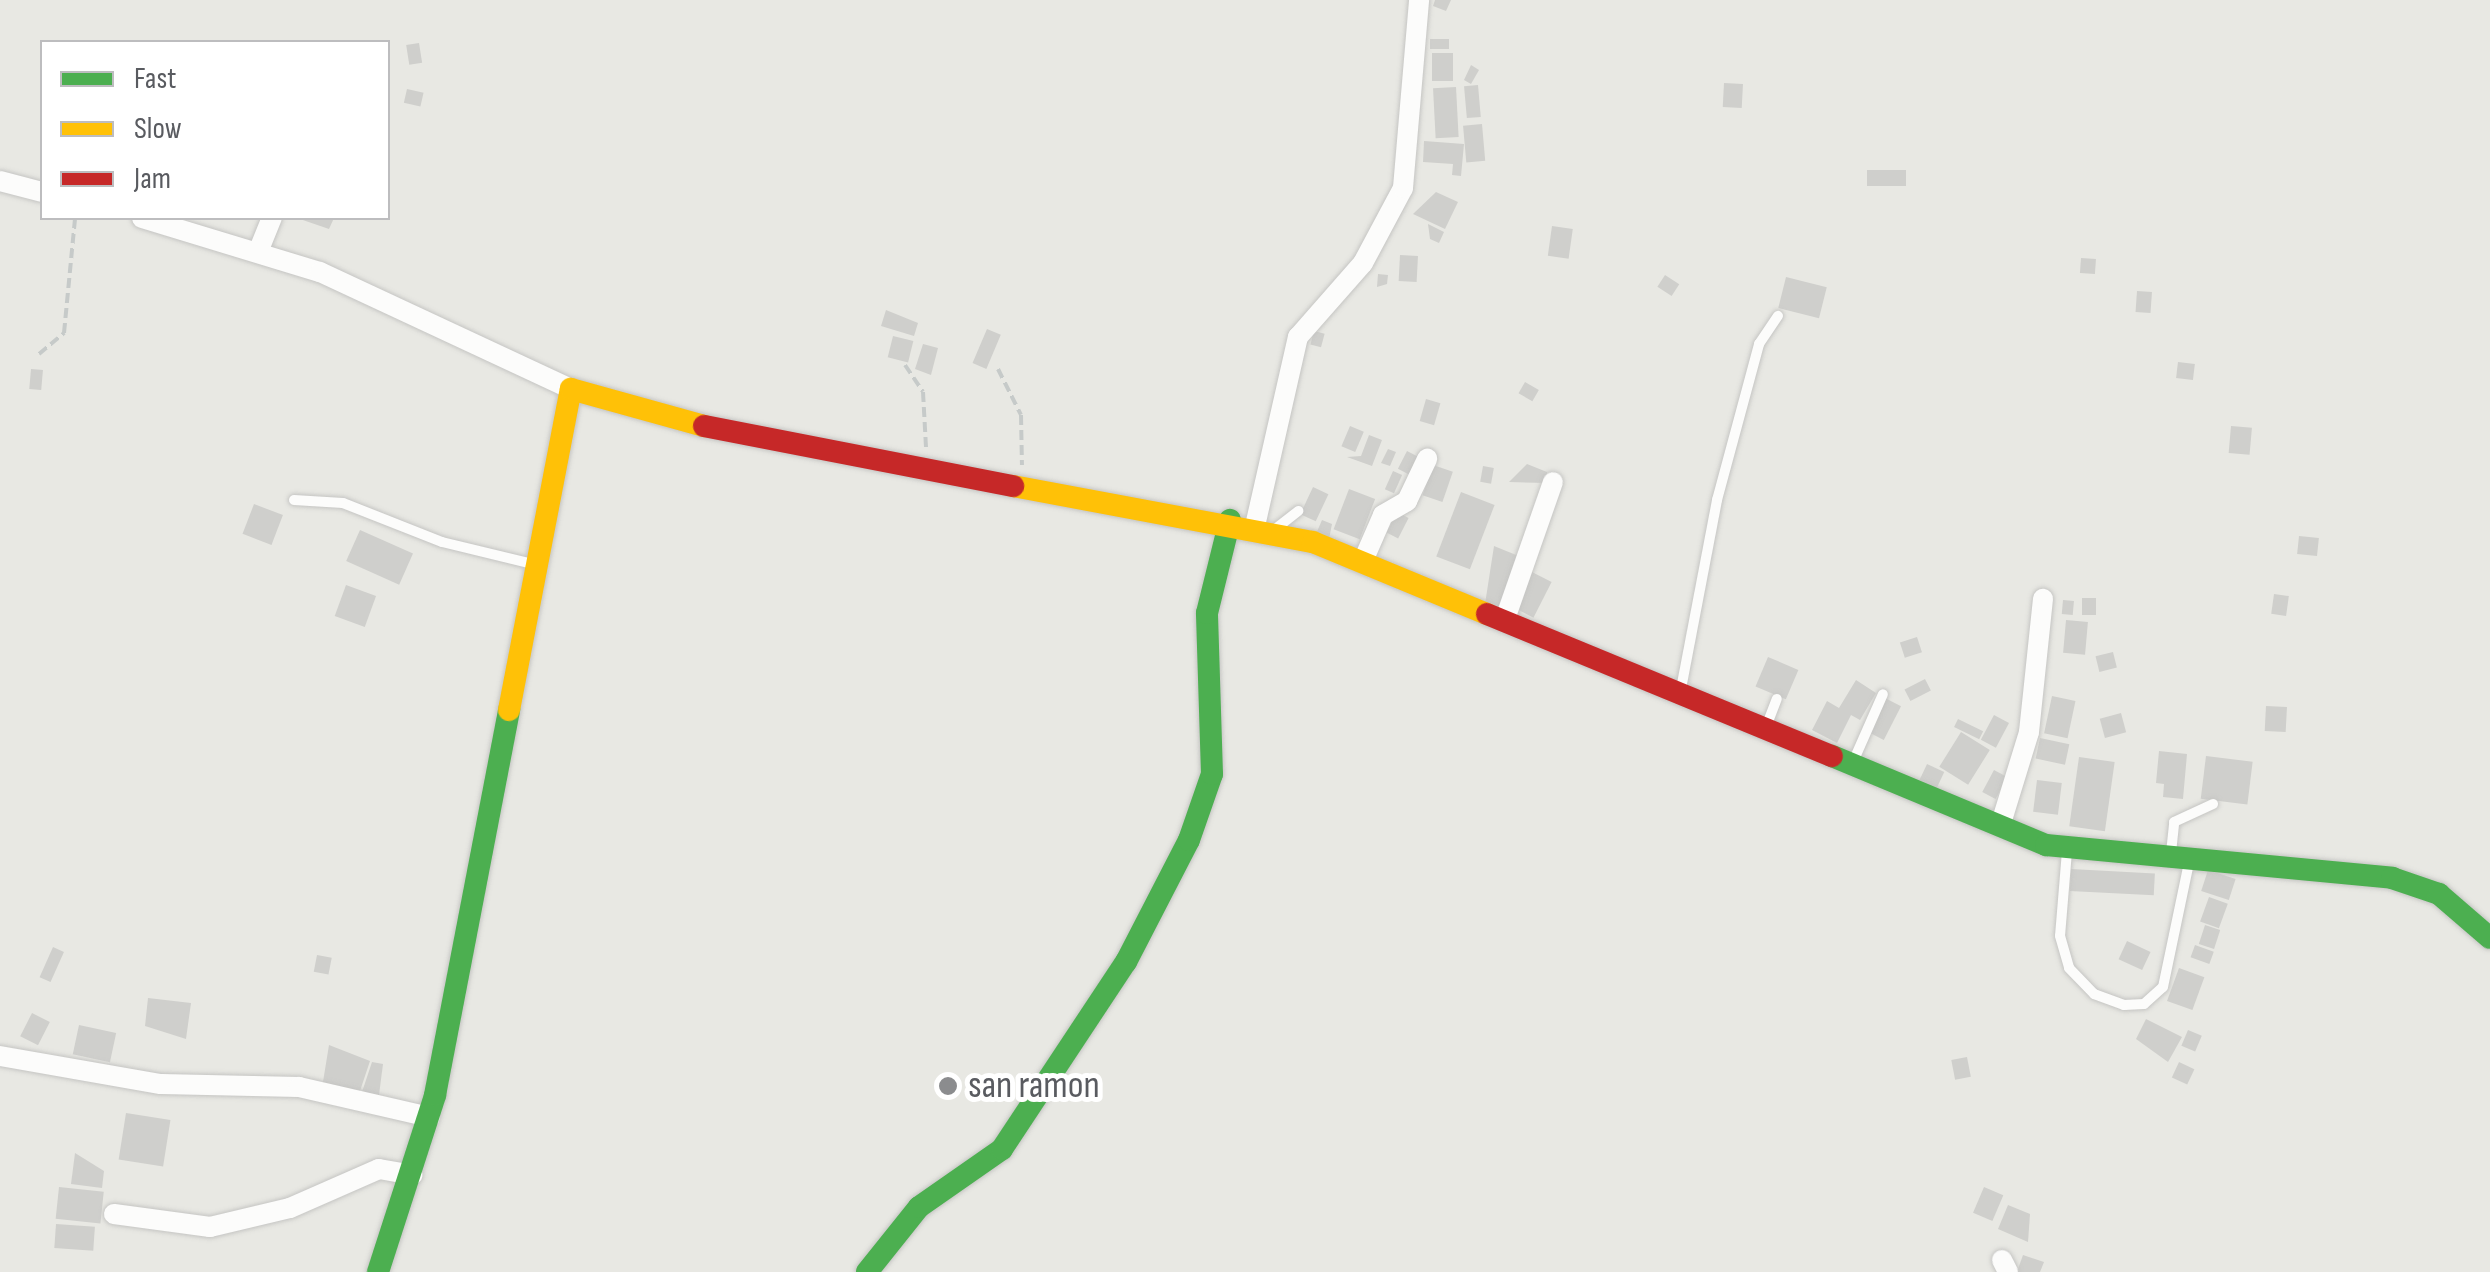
<!DOCTYPE html>
<html>
<head>
<meta charset="utf-8">
<style>
  body { margin:0 }
  #map { position:relative; width:2490px; height:1272px; overflow:hidden; background:#e8e8e3; font-family:"Sofia Sans Condensed",sans-serif }
  div>[style] { position:absolute }
  [style*='--x'] { left:calc(var(--x)*1px); top:calc(var(--y)*1px); width:calc(var(--w)*1px); rotate:calc(var(--a)*1deg) }
  .building>* { inset:0; background:#cfcfcc; transform-origin:0 0 }
  .path>* { height:4px; margin-top:-2px; transform-origin:0; background:repeating-linear-gradient(90deg,#c6cac9 0 10px,transparent 0 15px) }
  .roads { filter:drop-shadow(0 0 2px #c5c5c3) drop-shadow(0 0 2px #c5c5c3) }
  .lane>* { height:10px; margin:-5px; padding:0 5px; transform-origin:5px; border-radius:5px; background:#fcfcfb }
  .street>* { height:20px; margin:-10px; padding:0 10px; transform-origin:10px; border-radius:10px; background:#fcfcfb }
  .fast>* { height:22px; margin:-11px; padding:0 11px; transform-origin:11px; border-radius:11px; background:#4caf50 }
  .slow>* { height:22px; margin:-11px; padding:0 11px; transform-origin:11px; border-radius:11px; background:#ffc107 }
  .jam>* { height:22px; margin:-11px; padding:0 11px; transform-origin:11px; border-radius:11px; background:#c62828 }
  .dots>* { width:28px; height:28px; translate:-50% -50%; box-sizing:border-box; border:5px solid #fff; border-radius:50% }
  span { translate:-50% -50%; white-space:nowrap; text-align:center; line-height:1.15; -webkit-text-stroke:10px #fff; paint-order:stroke }
  .poi-label { font-size:38px; color:#595b60 }
  .left { translate:0 -50%; text-align:left }
  .legend { position:absolute; left:40px; top:40px; width:350px; height:180px; box-sizing:border-box; background:#fff; border:2px solid #bdbdbf; margin:0; padding:12px 18px; list-style:none; font-size:30px; color:#595b60 }
  .legend li { display:flex; align-items:center; gap:20px; height:50px }
  .legend b { width:50px; border:2px solid #bdbdbf }
</style>
</head>
<body>
<div id="map">
  <div class="building">
    <div style="clip-path:polygon(1435px 0,1451px 0,1446px 11px,1433px 6px)"></div>
    <div style="left:1449px;top:39px;width:10px;height:19px;rotate:90deg"></div>
    <div style="left:419px;top:43px;width:20px;height:13px;rotate:81deg"></div>
    <div style="left:1432px;top:53px;width:21px;height:28px"></div>
    <div style="clip-path:polygon(1471px 65px,1479px 70px,1471px 84px,1464px 80px)"></div>
    <div style="left:1724px;top:83px;width:19px;height:24px;rotate:3deg"></div>
    <div style="left:1478px;top:85px;width:32px;height:14px;rotate:85deg"></div>
    <div style="left:1456px;top:87px;width:50px;height:23px;rotate:87deg"></div>
    <div style="left:407px;top:89px;width:17px;height:14px;rotate:13deg"></div>
    <div style="left:1482px;top:124px;width:37px;height:19px;rotate:85deg"></div>
    <div style="clip-path:polygon(1424px 141px,1464px 144px,1461px 176px,1452px 175px,1453px 164px,1423px 162px)"></div>
    <div style="left:1906px;top:170px;width:16px;height:39px;rotate:90deg"></div>
    <div style="clip-path:polygon(1436px 192px,1458px 202px,1445px 229px,1413px 214px)"></div>
    <div style="clip-path:polygon(297px 218px,334px 218px,329px 229px)"></div>
    <div style="clip-path:polygon(1428px 224px,1444px 232px,1439px 243px,1430px 239px)"></div>
    <div style="left:1552px;top:226px;width:21px;height:30px;rotate:8deg"></div>
    <div style="left:1400px;top:255px;width:18px;height:26px;rotate:3deg"></div>
    <div style="left:2081px;top:258px;width:15px;height:15px;rotate:4deg"></div>
    <div style="clip-path:polygon(1378px 274px,1388px 275px,1387px 284px,1377px 287px)"></div>
    <div style="left:1665px;top:275px;width:17px;height:14px;rotate:33deg"></div>
    <div style="left:1786px;top:277px;width:42px;height:32px;rotate:14deg"></div>
    <div style="left:2137px;top:291px;width:15px;height:21px;rotate:4deg"></div>
    <div style="clip-path:polygon(886px 310px,918px 323px,914px 336px,881px 326px)"></div>
    <div style="left:987px;top:329px;width:15px;height:37px;rotate:23deg"></div>
    <div style="left:1314px;top:331px;width:11px;height:14px;rotate:15deg"></div>
    <div style="left:893px;top:336px;width:21px;height:22px;rotate:14deg"></div>
    <div style="clip-path:polygon(923px 344px,938px 348px,931px 375px,915px 369px)"></div>
    <div style="left:2178px;top:362px;width:17px;height:16px;rotate:7deg"></div>
    <div style="left:31px;top:369px;width:12px;height:20px;rotate:5deg"></div>
    <div style="left:1525px;top:382px;width:16px;height:13px;rotate:30deg"></div>
    <div style="left:1426px;top:399px;width:15px;height:23px;rotate:16deg"></div>
    <div style="left:1350px;top:426px;width:15px;height:22px;rotate:23deg"></div>
    <div style="left:2231px;top:426px;width:21px;height:27px;rotate:5deg"></div>
    <div style="clip-path:polygon(1369px 435px,1382px 440px,1372px 466px,1347px 457px,1361px 456px)"></div>
    <div style="clip-path:polygon(1388px 449px,1396px 452px,1390px 466px,1381px 463px)"></div>
    <div style="left:1407px;top:451px;width:13px;height:20px;rotate:27deg"></div>
    <div style="clip-path:polygon(1527px 464px,1547px 472px,1548px 483px,1509px 482px)"></div>
    <div style="left:1433px;top:465px;width:21px;height:32px;rotate:19deg"></div>
    <div style="left:1483px;top:466px;width:11px;height:16px;rotate:10deg"></div>
    <div style="left:1393px;top:471px;width:10px;height:20px;rotate:24deg"></div>
    <div style="left:1313px;top:487px;width:17px;height:30px;rotate:25deg"></div>
    <div style="left:1349px;top:489px;width:28px;height:43px;rotate:21deg"></div>
    <div style="left:1461px;top:492px;width:36px;height:69px;rotate:21deg"></div>
    <div style="left:254px;top:504px;width:31px;height:32px;rotate:21deg"></div>
    <div style="left:1397px;top:512px;width:13px;height:23px;rotate:27deg"></div>
    <div style="clip-path:polygon(1322px 520px,1332px 524px,1329px 539px,1316px 534px)"></div>
    <div style="left:360px;top:530px;width:58px;height:34px;rotate:24deg"></div>
    <div style="left:2299px;top:536px;width:20px;height:18px;rotate:6deg"></div>
    <div style="clip-path:polygon(1494px 546px,1521px 557px,1500px 610px,1485px 604px)"></div>
    <div style="left:1532px;top:572px;width:22px;height:40px;rotate:27deg"></div>
    <div style="left:346px;top:585px;width:32px;height:33px;rotate:20deg"></div>
    <div style="left:2274px;top:594px;width:15px;height:20px;rotate:8deg"></div>
    <div style="left:2082px;top:598px;width:14px;height:17px"></div>
    <div style="left:2063px;top:600px;width:11px;height:14px;rotate:5deg"></div>
    <div style="left:2066px;top:620px;width:22px;height:33px;rotate:5deg"></div>
    <div style="left:1917px;top:637px;width:16px;height:18px;rotate:72deg"></div>
    <div style="left:2113px;top:652px;width:16px;height:18px;rotate:76deg"></div>
    <div style="left:1768px;top:657px;width:33px;height:32px;rotate:23deg"></div>
    <div style="left:1925px;top:679px;width:13px;height:23px;rotate:63deg"></div>
    <div style="clip-path:polygon(1856px 680px,1876px 693px,1860px 720px,1851px 715px,1837px 743px,1812px 730px,1827px 701px,1839px 708px)"></div>
    <div style="left:2052px;top:696px;width:24px;height:38px;rotate:12deg"></div>
    <div style="left:1885px;top:698px;width:18px;height:38px;rotate:27deg"></div>
    <div style="left:2266px;top:706px;width:21px;height:25px;rotate:3deg"></div>
    <div style="left:2121px;top:713px;width:20px;height:22px;rotate:75deg"></div>
    <div style="left:1994px;top:715px;width:17px;height:28px;rotate:28deg"></div>
    <div style="left:1958px;top:719px;width:28px;height:9px;rotate:26deg"></div>
    <div style="left:1961px;top:732px;width:34px;height:41px;rotate:32deg"></div>
    <div style="left:2040px;top:738px;width:30px;height:21px;rotate:12deg"></div>
    <div style="clip-path:polygon(2159px 751px,2187px 754px,2183px 799px,2163px 797px,2164px 784px,2156px 783px)"></div>
    <div style="left:2206px;top:756px;width:47px;height:43px;rotate:7deg"></div>
    <div style="left:2079px;top:757px;width:36px;height:70px;rotate:8deg"></div>
    <div style="left:1927px;top:764px;width:19px;height:18px;rotate:25deg"></div>
    <div style="left:1994px;top:770px;width:15px;height:25px;rotate:28deg"></div>
    <div style="left:2037px;top:780px;width:25px;height:32px;rotate:7deg"></div>
    <div style="left:2071px;top:869px;width:84px;height:22px;rotate:3deg"></div>
    <div style="left:2208px;top:870px;width:29px;height:22px;rotate:18deg"></div>
    <div style="left:2209px;top:897px;width:20px;height:26px;rotate:20deg"></div>
    <div style="left:2205px;top:925px;width:16px;height:20px;rotate:18deg"></div>
    <div style="left:2127px;top:941px;width:26px;height:20px;rotate:25deg"></div>
    <div style="left:2195px;top:945px;width:20px;height:13px;rotate:20deg"></div>
    <div style="left:53px;top:947px;width:12px;height:33px;rotate:24deg"></div>
    <div style="left:317px;top:955px;width:15px;height:17px;rotate:11deg"></div>
    <div style="left:2179px;top:968px;width:27px;height:35px;rotate:20deg"></div>
    <div style="clip-path:polygon(148px 998px,191px 1003px,186px 1039px,145px 1026px)"></div>
    <div style="left:32px;top:1013px;width:20px;height:26px;rotate:27deg"></div>
    <div style="clip-path:polygon(2146px 1019px,2182px 1037px,2168px 1062px,2136px 1039px)"></div>
    <div style="left:79px;top:1025px;width:38px;height:30px;rotate:12deg"></div>
    <div style="left:2188px;top:1030px;width:15px;height:17px;rotate:23deg"></div>
    <div style="clip-path:polygon(329px 1045px,370px 1061px,359px 1094px,322px 1088px)"></div>
    <div style="left:1967px;top:1057px;width:20px;height:16px;rotate:79deg"></div>
    <div style="clip-path:polygon(372px 1062px,383px 1064px,379px 1095px,362px 1092px)"></div>
    <div style="left:2179px;top:1062px;width:17px;height:17px;rotate:25deg"></div>
    <div style="left:126px;top:1113px;width:45px;height:47px;rotate:9deg"></div>
    <div style="clip-path:polygon(75px 1153px,104px 1171px,102px 1188px,71px 1184px)"></div>
    <div style="left:59px;top:1187px;width:45px;height:32px;rotate:6deg"></div>
    <div style="left:1984px;top:1187px;width:21px;height:28px;rotate:23deg"></div>
    <div style="clip-path:polygon(2008px 1205px,2030px 1214px,2028px 1242px,1998px 1229px)"></div>
    <div style="left:56px;top:1224px;width:39px;height:24px;rotate:4deg"></div>
    <div style="clip-path:polygon(2023px 1255px,2044px 1262px,2040px 1272px,2017px 1272px)"></div>
  </div>
  <div class="path">
    <div style="--x:39;--y:354;--w:33;--a:-40"></div>
    <div style="--x:64;--y:333;--w:116;--a:-84.5"></div>
    <div style="--x:905;--y:365;--w:32;--a:56"></div>
    <div style="--x:923;--y:392;--w:56;--a:86.9"></div>
    <div style="--x:998;--y:369;--w:51;--a:63.4"></div>
    <div style="--x:1021;--y:415;--w:50;--a:88.9"></div>
  </div>
  <div class="roads">
    <div class="lane">
      <div style="--x:294;--y:500;--w:49;--a:3.5"></div>
      <div style="--x:343;--y:503;--w:106;--a:21.5"></div>
      <div style="--x:442;--y:542;--w:94;--a:13.6"></div>
      <div style="--x:1274;--y:530;--w:31;--a:-38"></div>
      <div style="--x:1681;--y:689;--w:192;--a:-79.2"></div>
      <div style="--x:1717;--y:500;--w:162;--a:-74.9"></div>
      <div style="--x:1759;--y:344;--w:34;--a:-56"></div>
      <div style="--x:1766;--y:727;--w:30;--a:-69"></div>
      <div style="--x:1853;--y:762;--w:74;--a:-66.2"></div>
      <div style="--x:2067;--y:851;--w:85;--a:94.7"></div>
      <div style="--x:2060;--y:936;--w:33;--a:74"></div>
      <div style="--x:2069;--y:968;--w:36;--a:46"></div>
      <div style="--x:2094;--y:994;--w:32;--a:20"></div>
      <div style="--x:2124;--y:1005;--w:20;--a:-3"></div>
      <div style="--x:2144;--y:1004;--w:25;--a:-42"></div>
      <div style="--x:2163;--y:987;--w:127;--a:-78.2"></div>
      <div style="--x:2171;--y:853;--w:31;--a:-84"></div>
      <div style="--x:2174;--y:822;--w:43;--a:-24.8"></div>
    </div>
    <div class="street">
      <div style="--x:0;--y:181;--w:43;--a:14.7"></div>
      <div style="--x:142;--y:218;--w:186;--a:16.9"></div>
      <div style="--x:320;--y:272;--w:277;--a:25"></div>
      <div style="--x:258;--y:252;--w:37;--a:-68"></div>
      <div style="--x:1255;--y:526;--w:194;--a:-77.2"></div>
      <div style="--x:1298;--y:337;--w:98;--a:-48.7"></div>
      <div style="--x:1363;--y:263;--w:85;--a:-61.9"></div>
      <div style="--x:1403;--y:188;--w:189;--a:-85.1"></div>
      <div style="--x:1363;--y:561;--w:50;--a:-66.5"></div>
      <div style="--x:1383;--y:515;--w:28;--a:-30"></div>
      <div style="--x:1407;--y:501;--w:47;--a:-64.5"></div>
      <div style="--x:1505;--y:619;--w:145;--a:-70.7"></div>
      <div style="--x:2002;--y:820;--w:92;--a:-72.9"></div>
      <div style="--x:2029;--y:732;--w:134;--a:-84"></div>
      <div style="--x:0;--y:1056;--w:163;--a:9.9"></div>
      <div style="--x:161;--y:1084;--w:138;--a:1.2"></div>
      <div style="--x:299;--y:1087;--w:134;--a:12.9"></div>
      <div style="--x:114;--y:1214;--w:97;--a:7.7"></div>
      <div style="--x:210;--y:1227;--w:82;--a:-13.4"></div>
      <div style="--x:290;--y:1208;--w:97;--a:-23.7"></div>
      <div style="--x:379;--y:1169;--w:34;--a:10"></div>
      <div style="--x:2002;--y:1260;--w:13;--a:63"></div>
    </div>
    <div class="fast">
      <div style="--x:1832;--y:756;--w:232;--a:22.6"></div>
      <div style="--x:2046;--y:845;--w:348;--a:5.4"></div>
      <div style="--x:2392;--y:878;--w:50;--a:18.8"></div>
      <div style="--x:2439;--y:894;--w:67;--a:40.8"></div>
      <div style="--x:378;--y:1272;--w:186;--a:-72.1"></div>
      <div style="--x:435;--y:1095;--w:392;--a:-79.1"></div>
      <div style="--x:867;--y:1272;--w:83;--a:-51.3"></div>
      <div style="--x:919;--y:1207;--w:101;--a:-34.9"></div>
      <div style="--x:1002;--y:1149;--w:224;--a:-56.5"></div>
      <div style="--x:1126;--y:962;--w:137;--a:-62.7"></div>
      <div style="--x:1189;--y:840;--w:70;--a:-70.8"></div>
      <div style="--x:1212;--y:774;--w:161;--a:-91.8"></div>
      <div style="--x:1207;--y:613;--w:96;--a:-76.1"></div>
    </div>
    <div class="slow">
      <div style="--x:1013;--y:486;--w:305;--a:10.6"></div>
      <div style="--x:1313;--y:542;--w:188;--a:22.5"></div>
      <div style="--x:509;--y:710;--w:327;--a:-79.1"></div>
      <div style="--x:571;--y:389;--w:138;--a:15.5"></div>
    </div>
    <div class="jam">
      <div style="--x:704;--y:426;--w:315;--a:11"></div>
      <div style="--x:1487;--y:614;--w:373;--a:22.4"></div>
    </div>
  </div>
  <div class="dots">
    <div style="left:948px;top:1086px;background:#8b8c8e"></div>
  </div>
  <div class="poi-label">
    <span class="left" style="left:968px;top:1086px">san ramon</span>
  </div>
  <ul class="legend">
  <li><b style="height:12px;background:#4caf50"></b>Fast</li>
  <li><b style="height:12px;background:#ffc107"></b>Slow</li>
  <li><b style="height:12px;background:#c62828"></b>Jam</li>
  </ul>
</div>
</body>
</html>
